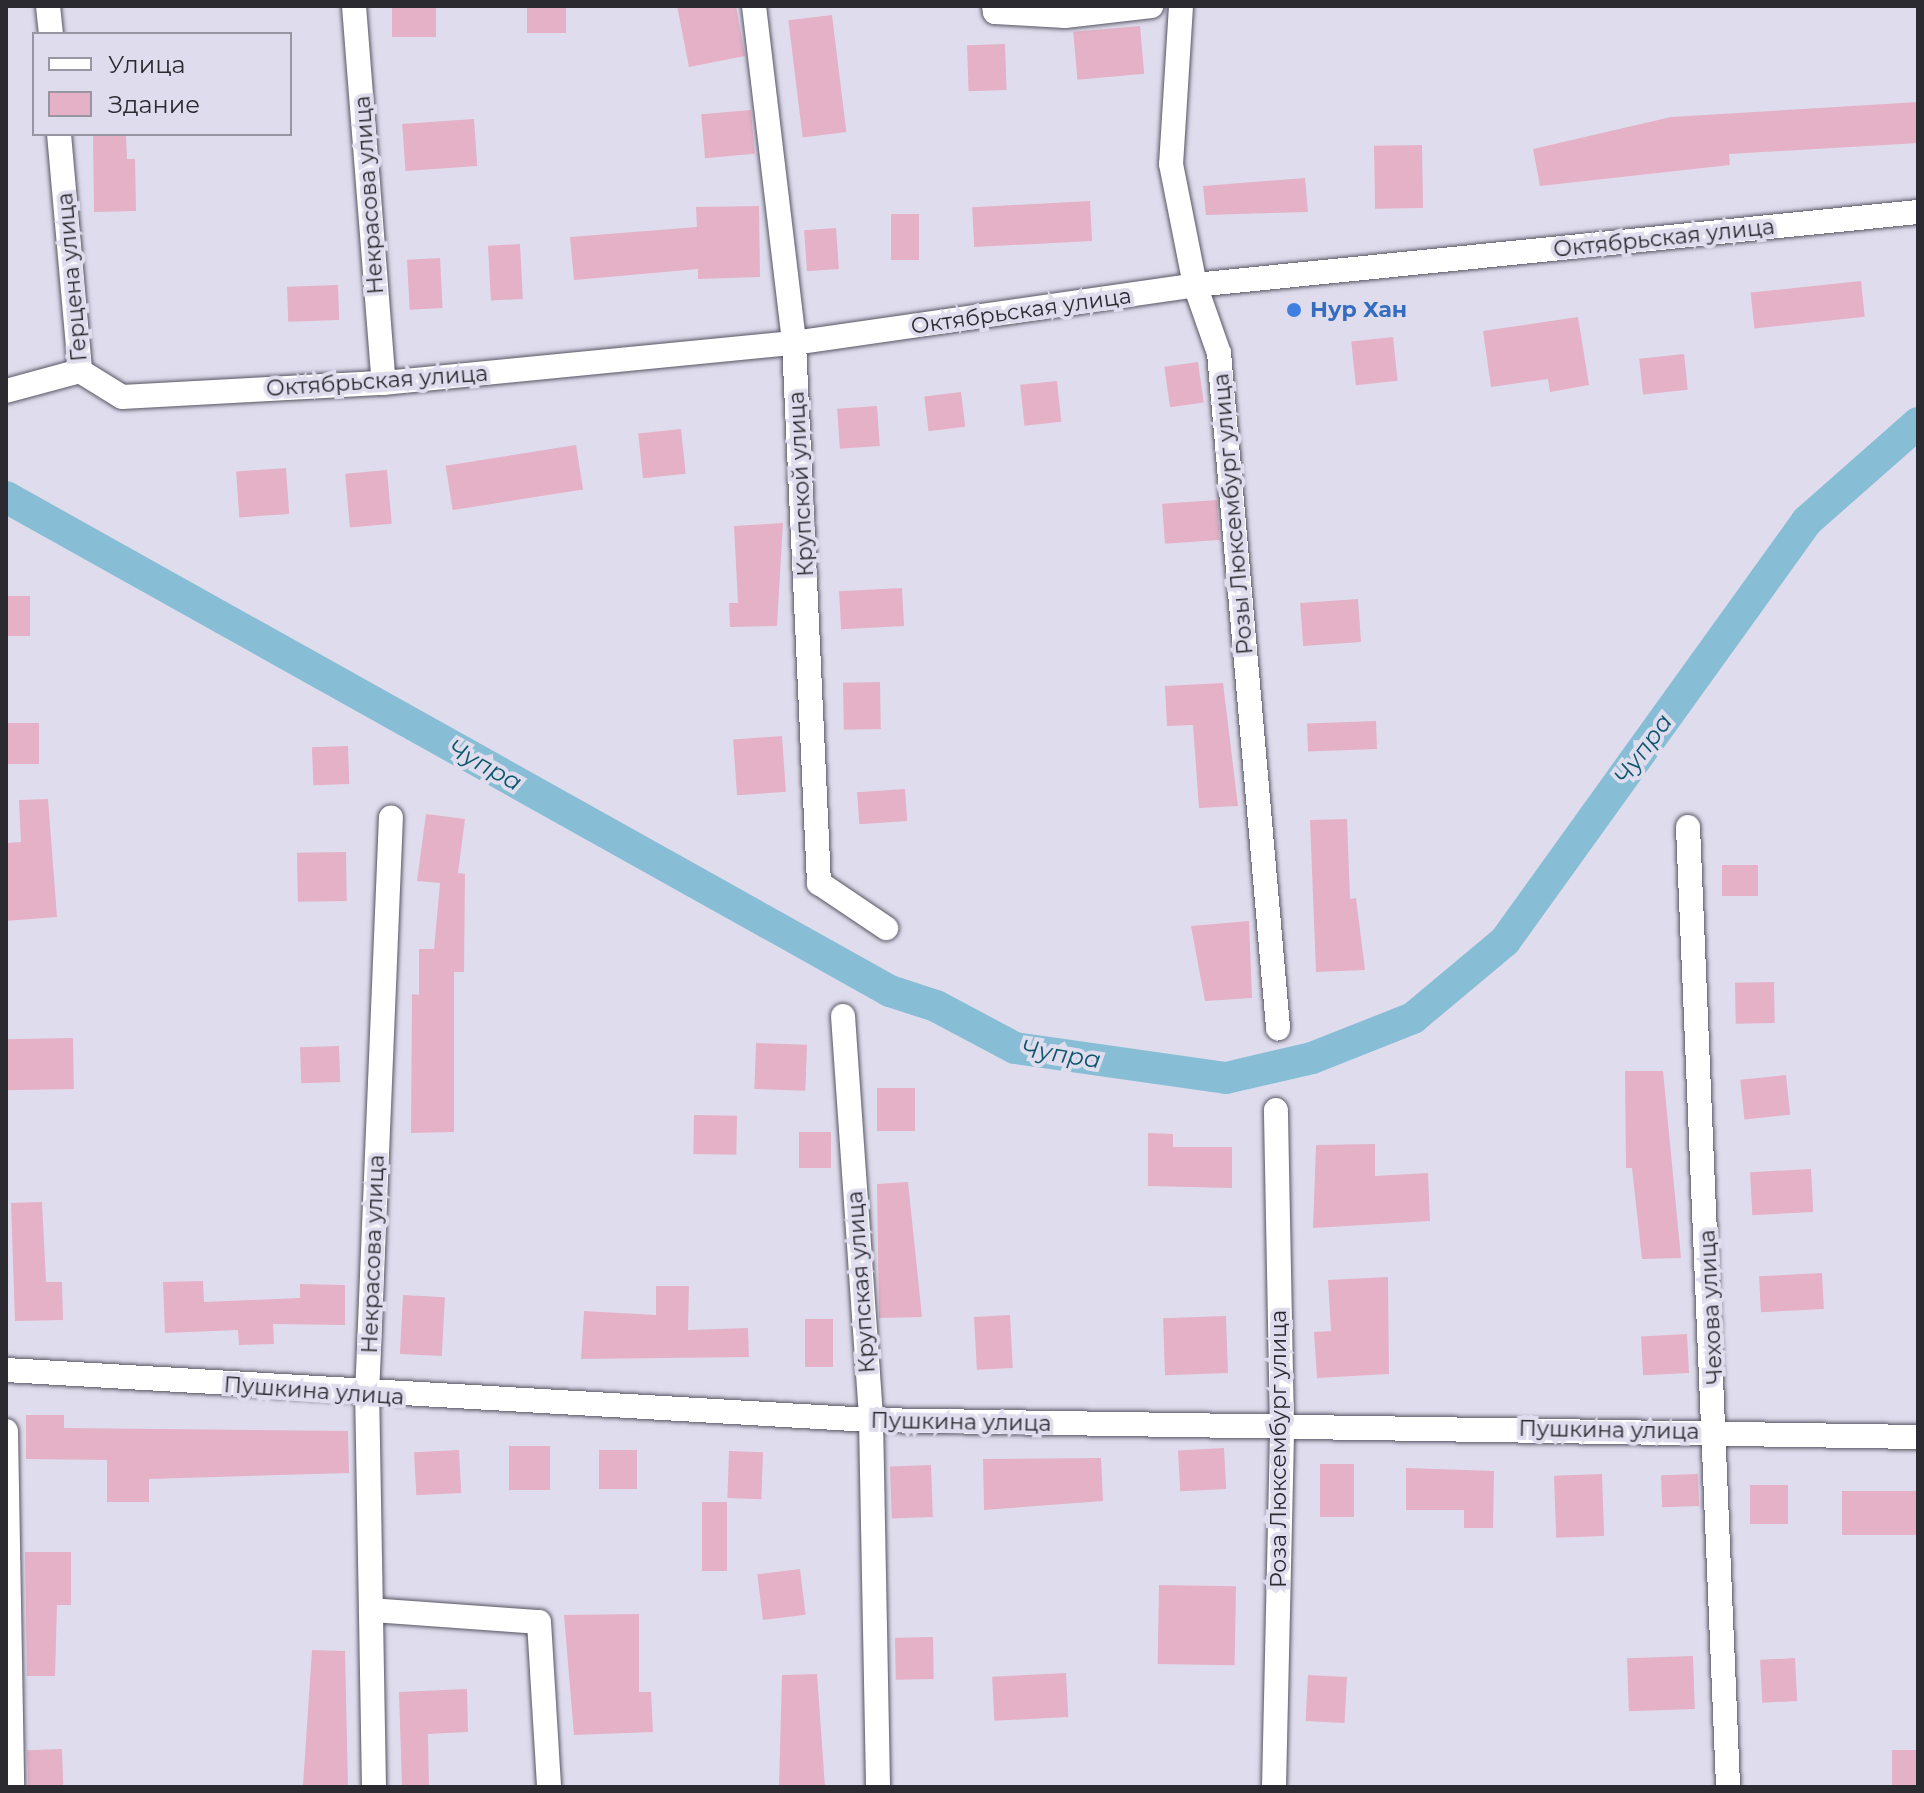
<!DOCTYPE html>
<html>
<head>
<meta charset="utf-8">
<style>
  body { margin:0 }
  #map { position:relative; width:1924px; height:1793px; overflow:hidden; background:#dfdded; font-family:Montserrat,sans-serif }
  div>[style] { position:absolute }
  [style*='--x'] { left:calc(var(--x)*1px); top:calc(var(--y)*1px); width:calc(var(--w)*1px); rotate:calc(var(--a)*1deg) }
  .canal>* { height:32px; margin:-16px; padding:0 16px; transform-origin:16px; border-radius:16px; background:#87bed5 }
  .building>* { inset:0; background:#e4b1c7; transform-origin:0 0 }
  .roads { filter:drop-shadow(0 0 2px #575563) drop-shadow(0 0 2px #575563) }
  .minor>* { height:24px; margin:-12px; padding:0 12px; transform-origin:12px; border-radius:12px; background:#fff }
  .dots>* { width:22px; height:22px; translate:-50% -50%; box-sizing:border-box; border:4px solid #dfdded; border-radius:50% }
  span { translate:-50% -50%; white-space:nowrap; text-align:center; line-height:1.15; -webkit-text-stroke:8px #dfdded; paint-order:stroke }
  .street-label { font-size:22px; color:#2b2a30 }
  .shop-label { font-size:22px; color:#366cbe; font-weight:700 }
  .left { translate:0 -50%; text-align:left }
  .water-label { font-size:24px; color:#0b566d; font-style:italic }
  .frame { position:absolute; inset:0; border:8px solid #2b2a30; pointer-events:none }
  .legend { position:absolute; left:32px; top:32px; width:260px; height:104px; box-sizing:border-box; background:#dfdded; border:2px solid #9795a1; margin:0; padding:10px 14px; list-style:none; font-size:24px; color:#2b2a30 }
  .legend li { display:flex; align-items:center; gap:16px; height:40px }
  .legend b { width:40px; border:2px solid #9795a1 }
</style>
</head>
<body>
<div id="map">
  <div class="canal">
    <div style="--x:6;--y:497;--w:1013;--a:29.2"></div>
    <div style="--x:890;--y:991;--w:48;--a:18.1"></div>
    <div style="--x:936;--y:1006;--w:89;--a:28"></div>
    <div style="--x:1015;--y:1048;--w:213;--a:8.1"></div>
    <div style="--x:1226;--y:1078;--w:88;--a:-13.1"></div>
    <div style="--x:1312;--y:1058;--w:109;--a:-21.6"></div>
    <div style="--x:1413;--y:1018;--w:120;--a:-39.9"></div>
    <div style="--x:1505;--y:941;--w:517;--a:-54.28"></div>
    <div style="--x:1807;--y:521;--w:148;--a:-41.4"></div>
  </div>
  <div class="building">
    <div style="left:392px;top:6px;width:44px;height:31px"></div>
    <div style="left:527px;top:6px;width:39px;height:27px"></div>
    <div style="clip-path:polygon(677px 6px,736px 6px,745px 56px,689px 67px)"></div>
    <div style="left:832px;top:15px;width:118px;height:44px;rotate:83deg"></div>
    <div style="left:1140px;top:26px;width:48px;height:67px;rotate:85deg"></div>
    <div style="left:1005px;top:44px;width:46px;height:38px;rotate:88deg"></div>
    <div style="clip-path:polygon(1918px 102px,1918px 143px,1729px 154px,1730px 165px,1540px 186px,1533px 149px,1671px 117px)"></div>
    <div style="left:751px;top:110px;width:44px;height:50px;rotate:85deg"></div>
    <div style="left:474px;top:119px;width:47px;height:72px;rotate:86deg"></div>
    <div style="clip-path:polygon(93px 134px,126px 134px,127px 159px,135px 159px,136px 211px,94px 212px)"></div>
    <div style="left:1422px;top:145px;width:63px;height:48px;rotate:89deg"></div>
    <div style="clip-path:polygon(1305px 178px,1308px 212px,1206px 215px,1203px 186px)"></div>
    <div style="left:1090px;top:201px;width:40px;height:118px;rotate:87deg"></div>
    <div style="clip-path:polygon(759px 206px,760px 277px,698px 279px,698px 269px,574px 280px,570px 237px,697px 227px,696px 207px)"></div>
    <div style="left:891px;top:214px;width:28px;height:46px"></div>
    <div style="left:836px;top:228px;width:41px;height:32px;rotate:86deg"></div>
    <div style="left:520px;top:244px;width:55px;height:32px;rotate:87deg"></div>
    <div style="left:440px;top:258px;width:50px;height:33px;rotate:87deg"></div>
    <div style="left:1861px;top:281px;width:36px;height:111px;rotate:84deg"></div>
    <div style="left:338px;top:285px;width:35px;height:51px;rotate:88deg"></div>
    <div style="clip-path:polygon(1578px 317px,1589px 385px,1550px 392px,1548px 379px,1491px 387px,1483px 331px)"></div>
    <div style="left:1393px;top:337px;width:44px;height:42px;rotate:84deg"></div>
    <div style="left:1684px;top:354px;width:36px;height:45px;rotate:84deg"></div>
    <div style="left:1198px;top:362px;width:41px;height:34px;rotate:82deg"></div>
    <div style="left:1057px;top:381px;width:41px;height:37px;rotate:84deg"></div>
    <div style="left:961px;top:392px;width:35px;height:37px;rotate:83deg"></div>
    <div style="left:877px;top:406px;width:40px;height:40px;rotate:86deg"></div>
    <div style="left:681px;top:429px;width:45px;height:43px;rotate:84deg"></div>
    <div style="left:576px;top:445px;width:45px;height:132px;rotate:81deg"></div>
    <div style="left:286px;top:468px;width:46px;height:50px;rotate:86deg"></div>
    <div style="left:387px;top:470px;width:54px;height:42px;rotate:85deg"></div>
    <div style="left:1217px;top:500px;width:40px;height:55px;rotate:86deg"></div>
    <div style="clip-path:polygon(783px 523px,777px 626px,730px 627px,729px 603px,738px 603px,734px 526px)"></div>
    <div style="left:902px;top:588px;width:38px;height:63px;rotate:87deg"></div>
    <div style="left:6px;top:596px;width:24px;height:40px"></div>
    <div style="left:1358px;top:599px;width:43px;height:58px;rotate:86deg"></div>
    <div style="left:880px;top:682px;width:47px;height:37px;rotate:89deg"></div>
    <div style="clip-path:polygon(1223px 683px,1238px 806px,1199px 808px,1193px 725px,1167px 726px,1165px 686px)"></div>
    <div style="left:1376px;top:721px;width:28px;height:69px;rotate:88deg"></div>
    <div style="left:6px;top:723px;width:33px;height:41px"></div>
    <div style="left:782px;top:736px;width:56px;height:49px;rotate:86deg"></div>
    <div style="left:348px;top:746px;width:38px;height:36px;rotate:88deg"></div>
    <div style="left:905px;top:789px;width:32px;height:48px;rotate:86deg"></div>
    <div style="clip-path:polygon(48px 799px,57px 917px,6px 921px,6px 843px,21px 842px,19px 800px)"></div>
    <div style="clip-path:polygon(426px 814px,465px 819px,458px 873px,465px 874px,464px 972px,454px 972px,454px 1132px,411px 1133px,412px 994px,419px 995px,419px 949px,434px 949px,440px 883px,417px 881px)"></div>
    <div style="clip-path:polygon(1347px 819px,1350px 899px,1356px 898px,1365px 970px,1316px 972px,1310px 820px)"></div>
    <div style="left:346px;top:852px;width:49px;height:49px;rotate:89deg"></div>
    <div style="left:1722px;top:865px;width:36px;height:31px"></div>
    <div style="clip-path:polygon(1249px 921px,1252px 998px,1205px 1001px,1191px 926px)"></div>
    <div style="left:1774px;top:982px;width:41px;height:39px;rotate:89deg"></div>
    <div style="left:73px;top:1038px;width:51px;height:67px;rotate:89deg"></div>
    <div style="left:756px;top:1043px;width:51px;height:46px;rotate:2deg"></div>
    <div style="left:339px;top:1046px;width:36px;height:39px;rotate:88deg"></div>
    <div style="clip-path:polygon(1625px 1071px,1663px 1071px,1681px 1258px,1642px 1259px,1632px 1168px,1626px 1168px)"></div>
    <div style="left:1786px;top:1075px;width:40px;height:46px;rotate:84deg"></div>
    <div style="left:877px;top:1088px;width:38px;height:43px"></div>
    <div style="left:694px;top:1115px;width:43px;height:39px;rotate:1deg"></div>
    <div style="left:799px;top:1132px;width:32px;height:36px"></div>
    <div style="clip-path:polygon(1148px 1133px,1173px 1134px,1173px 1147px,1232px 1147px,1232px 1188px,1148px 1186px)"></div>
    <div style="clip-path:polygon(1375px 1144px,1375px 1176px,1428px 1173px,1430px 1221px,1313px 1228px,1316px 1145px)"></div>
    <div style="left:1811px;top:1169px;width:43px;height:61px;rotate:87deg"></div>
    <div style="clip-path:polygon(908px 1182px,922px 1317px,879px 1318px,877px 1184px)"></div>
    <div style="clip-path:polygon(42px 1202px,46px 1282px,62px 1282px,63px 1320px,15px 1321px,11px 1203px)"></div>
    <div style="left:1822px;top:1273px;width:36px;height:63px;rotate:87deg"></div>
    <div style="clip-path:polygon(1388px 1277px,1389px 1374px,1317px 1378px,1314px 1332px,1331px 1331px,1328px 1280px)"></div>
    <div style="clip-path:polygon(203px 1281px,204px 1302px,300px 1298px,300px 1284px,345px 1285px,345px 1325px,273px 1324px,274px 1344px,239px 1345px,238px 1330px,165px 1333px,163px 1282px)"></div>
    <div style="clip-path:polygon(656px 1286px,689px 1286px,688px 1330px,748px 1328px,749px 1357px,581px 1359px,584px 1311px,656px 1315px)"></div>
    <div style="left:403px;top:1295px;width:42px;height:59px;rotate:3deg"></div>
    <div style="left:1010px;top:1315px;width:53px;height:36px;rotate:87deg"></div>
    <div style="left:1226px;top:1316px;width:57px;height:63px;rotate:88deg"></div>
    <div style="left:805px;top:1319px;width:28px;height:48px"></div>
    <div style="left:1687px;top:1334px;width:39px;height:46px;rotate:87deg"></div>
    <div style="clip-path:polygon(26px 1415px,64px 1415px,64px 1428px,348px 1431px,349px 1473px,149px 1479px,149px 1502px,107px 1502px,107px 1460px,26px 1459px)"></div>
    <div style="left:509px;top:1446px;width:41px;height:44px"></div>
    <div style="left:1224px;top:1448px;width:41px;height:46px;rotate:87deg"></div>
    <div style="left:459px;top:1450px;width:43px;height:45px;rotate:87deg"></div>
    <div style="left:599px;top:1450px;width:38px;height:39px"></div>
    <div style="left:729px;top:1451px;width:34px;height:47px;rotate:2deg"></div>
    <div style="clip-path:polygon(1101px 1458px,1103px 1501px,984px 1510px,983px 1459px)"></div>
    <div style="left:1320px;top:1464px;width:34px;height:53px"></div>
    <div style="left:931px;top:1465px;width:52px;height:41px;rotate:88deg"></div>
    <div style="clip-path:polygon(1406px 1468px,1494px 1471px,1493px 1528px,1464px 1528px,1464px 1510px,1406px 1510px)"></div>
    <div style="left:1602px;top:1474px;width:62px;height:48px;rotate:88deg"></div>
    <div style="left:1698px;top:1474px;width:32px;height:37px;rotate:88deg"></div>
    <div style="left:1750px;top:1485px;width:38px;height:39px"></div>
    <div style="left:1842px;top:1491px;width:76px;height:44px"></div>
    <div style="left:702px;top:1502px;width:25px;height:69px"></div>
    <div style="clip-path:polygon(25px 1552px,71px 1552px,71px 1605px,57px 1605px,55px 1676px,27px 1676px)"></div>
    <div style="left:800px;top:1569px;width:46px;height:43px;rotate:83deg"></div>
    <div style="left:1159px;top:1585px;width:77px;height:79px;rotate:1deg"></div>
    <div style="clip-path:polygon(639px 1614px,639px 1692px,651px 1692px,653px 1732px,574px 1735px,564px 1615px)"></div>
    <div style="left:933px;top:1637px;width:42px;height:38px;rotate:89deg"></div>
    <div style="clip-path:polygon(312px 1650px,345px 1651px,348px 1787px,303px 1786px)"></div>
    <div style="left:1693px;top:1656px;width:53px;height:66px;rotate:88deg"></div>
    <div style="left:1795px;top:1658px;width:43px;height:35px;rotate:87deg"></div>
    <div style="left:1066px;top:1673px;width:44px;height:74px;rotate:87deg"></div>
    <div style="clip-path:polygon(817px 1674px,825px 1787px,779px 1787px,782px 1675px)"></div>
    <div style="left:1308px;top:1675px;width:39px;height:46px;rotate:3deg"></div>
    <div style="clip-path:polygon(467px 1689px,468px 1732px,428px 1734px,429px 1787px,402px 1787px,399px 1692px)"></div>
    <div style="left:62px;top:1749px;width:38px;height:35px;rotate:88deg"></div>
    <div style="left:1892px;top:1750px;width:26px;height:37px"></div>
  </div>
  <div class="roads">
    <div class="minor">
      <div style="--x:48;--y:6;--w:28;--a:84"></div>
      <div style="--x:354;--y:6;--w:378;--a:85.5"></div>
      <div style="--x:754;--y:6;--w:339;--a:83.2"></div>
      <div style="--x:794;--y:343;--w:541;--a:87.35"></div>
      <div style="--x:819;--y:883;--w:81;--a:33.9"></div>
      <div style="--x:994;--y:6;--w:6;--a:81"></div>
      <div style="--x:995;--y:12;--w:70;--a:3.3"></div>
      <div style="--x:1065;--y:16;--w:87;--a:-6.6"></div>
      <div style="--x:1181;--y:6;--w:158;--a:93.6"></div>
      <div style="--x:1171;--y:164;--w:123;--a:78.8"></div>
      <div style="--x:1195;--y:285;--w:72;--a:70.6"></div>
      <div style="--x:1219;--y:353;--w:678;--a:85"></div>
      <div style="--x:59;--y:134;--w:238;--a:84.9"></div>
      <div style="--x:80;--y:371;--w:49;--a:31.8"></div>
      <div style="--x:122;--y:397;--w:262;--a:-3.1"></div>
      <div style="--x:384;--y:383;--w:412;--a:-5.6"></div>
      <div style="--x:794;--y:343;--w:405;--a:-8.2"></div>
      <div style="--x:1195;--y:285;--w:727;--a:-5.77"></div>
      <div style="--x:6;--y:391;--w:77;--a:-15.1"></div>
      <div style="--x:1688;--y:827;--w:961;--a:87.61"></div>
      <div style="--x:843;--y:1016;--w:405;--a:86"></div>
      <div style="--x:871;--y:1420;--w:367;--a:88.9"></div>
      <div style="--x:6;--y:1370;--w:866;--a:3.31"></div>
      <div style="--x:871;--y:1420;--w:1047;--a:0.93"></div>
      <div style="--x:6;--y:1431;--w:356;--a:89"></div>
      <div style="--x:371;--y:1610;--w:168;--a:4.1"></div>
      <div style="--x:539;--y:1622;--w:165;--a:86.5"></div>
      <div style="--x:374;--y:1787;--w:391;--a:-91"></div>
      <div style="--x:367;--y:1396;--w:579;--a:-87.63"></div>
      <div style="--x:1274;--y:1787;--w:360;--a:-88.7"></div>
      <div style="--x:1282;--y:1427;--w:317;--a:-91.1"></div>
    </div>
  </div>
  <div class="dots">
    <div style="left:1294px;top:310px;background:#3f7fe0"></div>
  </div>
  <div class="street-label">
    <span style="left:369px;top:195px;rotate:-94deg">Некрасова улица</span>
    <span style="left:1664px;top:238px;rotate:-6deg">Октябрьская улица</span>
    <span style="left:72px;top:277px;rotate:-95deg">Герцена улица</span>
    <span style="left:1021px;top:311px;rotate:-8deg">Октябрьская улица</span>
    <span style="left:377px;top:381px;rotate:-4deg">Октябрьская улица</span>
    <span style="left:801px;top:484px;rotate:-93deg">Крупской улица</span>
    <span style="left:1233px;top:514px;rotate:-95deg">Розы Люксембург улица</span>
    <span style="left:373px;top:1254px;rotate:-88deg">Некрасова улица</span>
    <span style="left:861px;top:1282px;rotate:-94deg">Крупская улица</span>
    <span style="left:1711px;top:1307px;rotate:-93deg">Чехова улица</span>
    <span style="left:314px;top:1391px;rotate:4deg">Пушкина улица</span>
    <span style="left:961px;top:1422px;rotate:1deg">Пушкина улица</span>
    <span style="left:1609px;top:1430px;rotate:1deg">Пушкина улица</span>
    <span style="left:1279px;top:1449px;rotate:-90deg">Роза Люксембург улица</span>
  </div>
  <div class="shop-label">
    <span class="left" style="left:1310px;top:310px">Нур Хан</span>
  </div>
  <div class="water-label">
    <span style="left:1643px;top:749px;rotate:-54deg">Чупра</span>
    <span style="left:485px;top:765px;rotate:29deg">Чупра</span>
    <span style="left:1061px;top:1054px;rotate:9deg">Чупра</span>
  </div>
  <div class="frame"></div>
  <ul class="legend">
  <li><b style="height:10px;background:#fff"></b>Улица</li>
  <li><b style="height:22px;background:#e4b1c7"></b>Здание</li>
  </ul>
</div>
</body>
</html>
